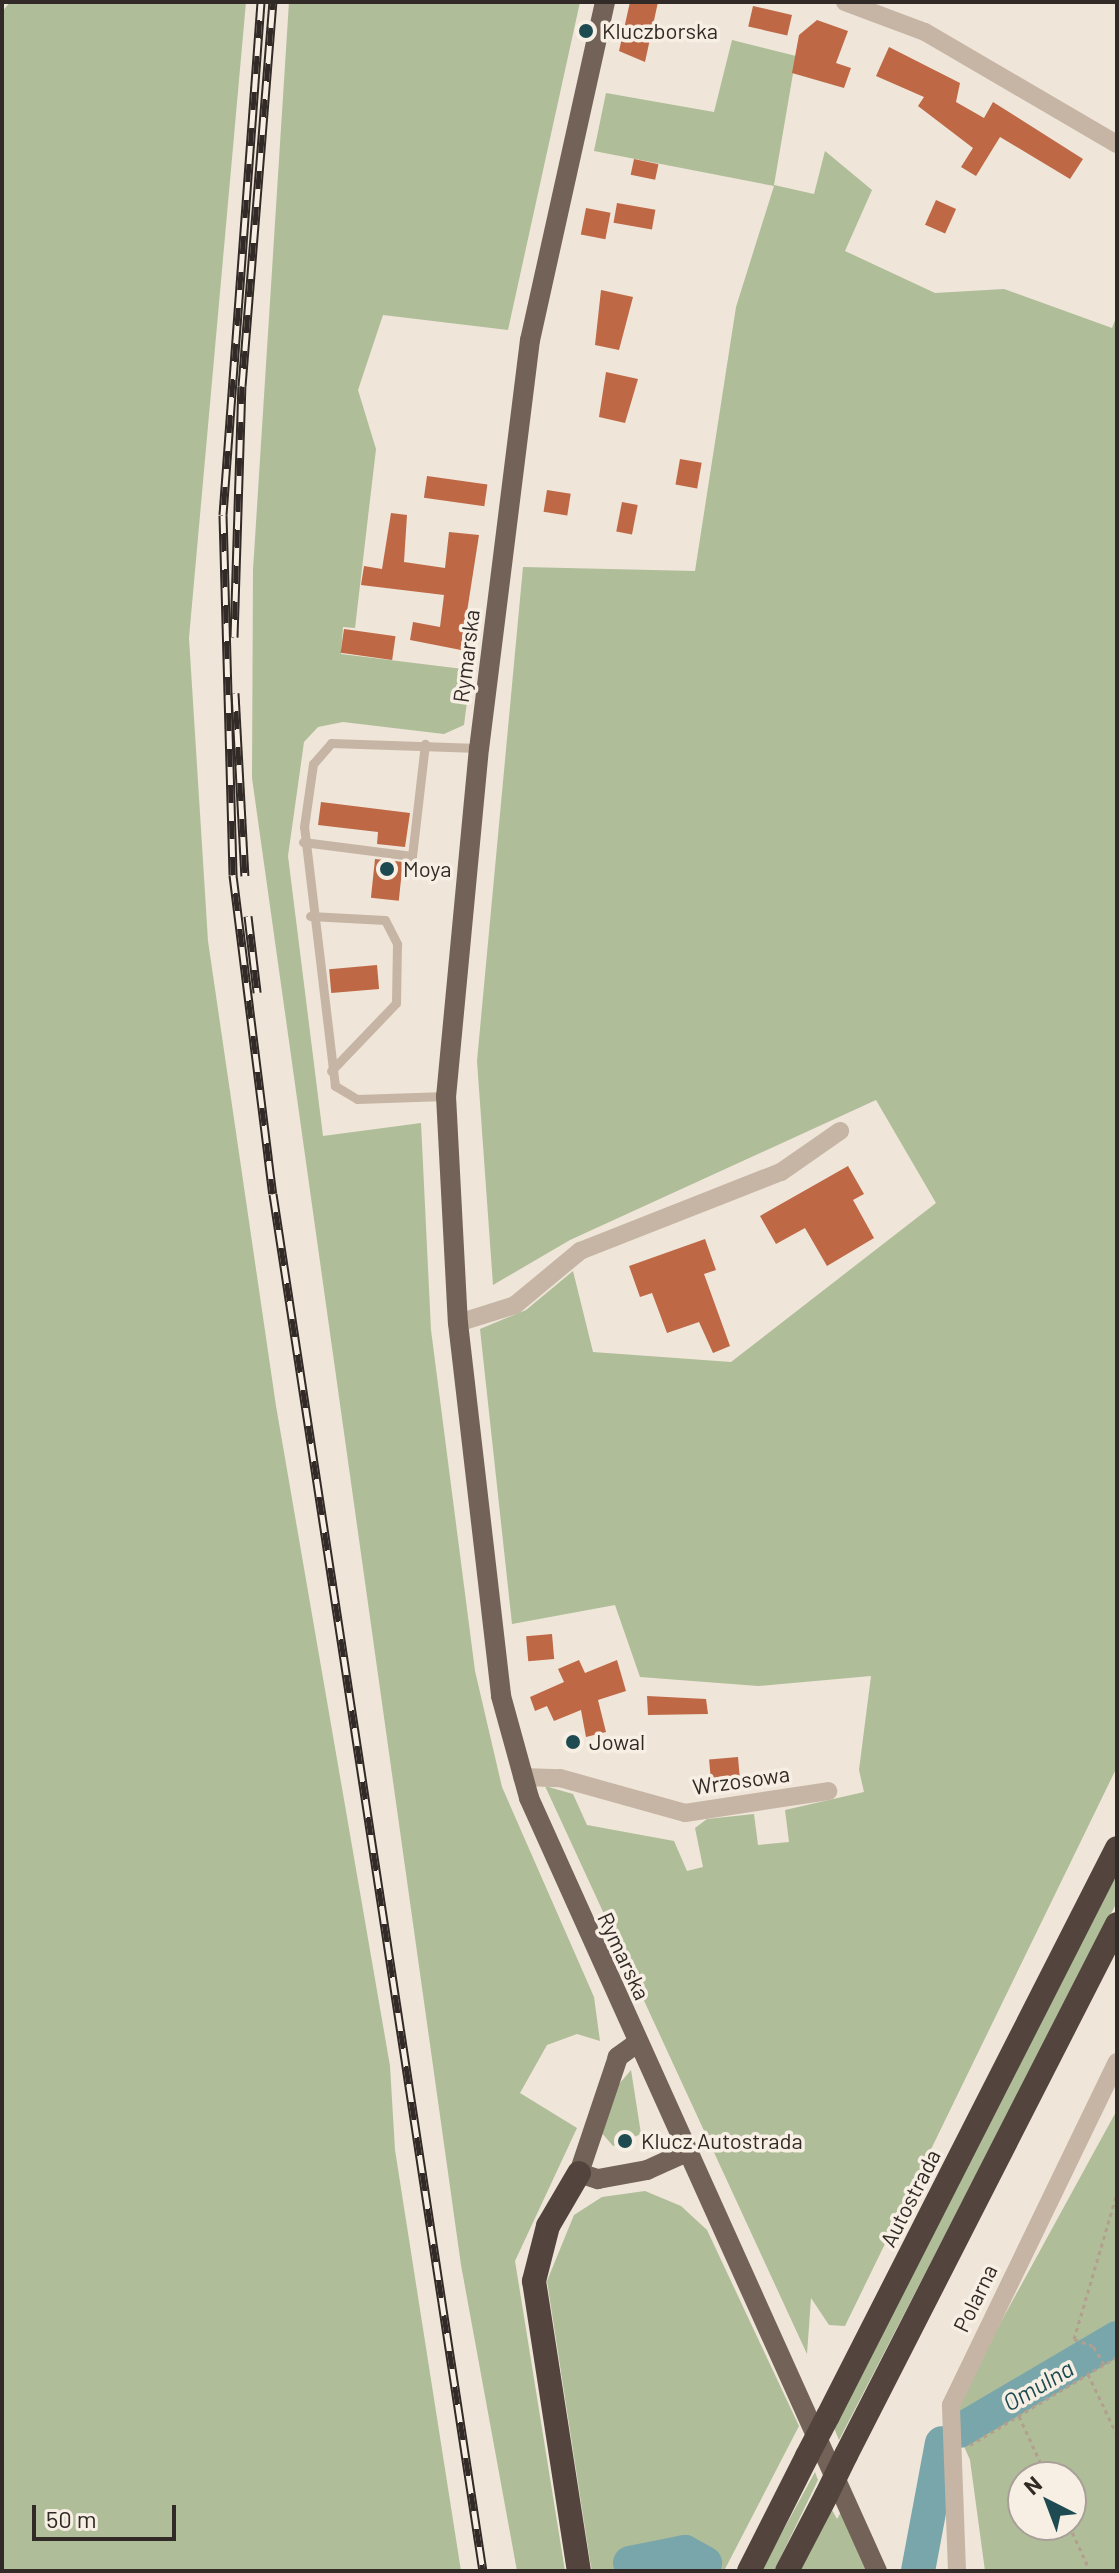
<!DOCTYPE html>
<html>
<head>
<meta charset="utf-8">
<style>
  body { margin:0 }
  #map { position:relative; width:1119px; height:2573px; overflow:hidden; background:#efe5d8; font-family:Barlow,sans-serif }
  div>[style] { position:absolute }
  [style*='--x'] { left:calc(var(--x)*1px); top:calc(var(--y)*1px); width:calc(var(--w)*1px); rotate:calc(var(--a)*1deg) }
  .green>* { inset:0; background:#afbd99 }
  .river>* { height:34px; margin:-17px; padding:0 17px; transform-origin:17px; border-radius:17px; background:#79a6aa }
  .building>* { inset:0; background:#be6846; transform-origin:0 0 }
  .path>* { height:3px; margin-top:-1.5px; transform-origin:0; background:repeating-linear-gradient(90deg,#b29f8f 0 4px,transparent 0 8px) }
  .lane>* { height:9px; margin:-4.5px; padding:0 4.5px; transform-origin:4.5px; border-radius:4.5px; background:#c6b5a5 }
  .street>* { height:18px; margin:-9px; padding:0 9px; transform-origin:9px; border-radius:9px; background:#c6b5a5 }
  .primary>* { height:20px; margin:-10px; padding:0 10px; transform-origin:10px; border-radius:10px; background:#736257 }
  .highway>* { height:24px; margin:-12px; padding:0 12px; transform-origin:12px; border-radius:12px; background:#53453d }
  .rail>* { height:9px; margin-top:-4.5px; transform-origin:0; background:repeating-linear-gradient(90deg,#f7efe4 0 18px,#322a26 0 36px); box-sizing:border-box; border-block:2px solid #322a26 }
  .highway-bridge>* { height:24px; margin:-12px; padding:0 12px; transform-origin:12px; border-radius:12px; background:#53453d }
  .dots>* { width:22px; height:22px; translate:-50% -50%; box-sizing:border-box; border:4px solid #f7efe4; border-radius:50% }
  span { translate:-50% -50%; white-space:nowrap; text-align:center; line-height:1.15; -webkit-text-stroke:7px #f7efe4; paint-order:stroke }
  .poi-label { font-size:22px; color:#322a26 }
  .left { translate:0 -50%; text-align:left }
  .street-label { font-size:22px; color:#322a26 }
  .water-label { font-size:24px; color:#1e4b51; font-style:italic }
  .frame { position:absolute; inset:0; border:4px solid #322a26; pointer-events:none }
  .north { position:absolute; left:1007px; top:2461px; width:80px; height:80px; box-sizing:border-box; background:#f7efe4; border:2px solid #a8a098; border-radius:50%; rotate:318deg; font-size:22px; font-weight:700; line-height:32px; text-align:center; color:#322a26 }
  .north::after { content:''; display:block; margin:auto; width:28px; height:36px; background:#1e4b51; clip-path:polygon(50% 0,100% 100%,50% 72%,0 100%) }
  .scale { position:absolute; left:32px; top:2505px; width:144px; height:36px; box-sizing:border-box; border:4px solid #322a26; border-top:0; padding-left:10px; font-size:24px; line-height:28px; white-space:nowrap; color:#322a26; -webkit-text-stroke:6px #f7efe4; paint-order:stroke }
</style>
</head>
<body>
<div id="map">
  <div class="green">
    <div style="clip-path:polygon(10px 2px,246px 2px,189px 638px,208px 941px,276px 1406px,390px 2066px,395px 2150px,461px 2571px,2px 2571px,2px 12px)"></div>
    <div style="clip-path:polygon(289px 2px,580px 2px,508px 330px,383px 315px,358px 390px,376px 449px,355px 628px,343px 627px,341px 654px,471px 670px,464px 725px,444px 734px,343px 722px,318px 727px,304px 742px,288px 856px,323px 1136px,421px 1123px,431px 1330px,475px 1671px,502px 1787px,594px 1997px,600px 2041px,577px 2034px,547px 2045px,520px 2093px,577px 2128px,515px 2261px,565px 2571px,517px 2571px,461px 2265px,252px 778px,253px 570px)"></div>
    <div style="clip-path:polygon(732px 40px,796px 56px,774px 185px,814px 194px,825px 151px,872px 190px,845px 251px,935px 293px,1004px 289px,1112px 328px,1117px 315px,1117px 1767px,845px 2326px,829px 2325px,811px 2298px,807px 2354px,545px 1786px,573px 1794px,587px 1825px,674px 1841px,687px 1871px,703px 1867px,695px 1828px,707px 1819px,754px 1814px,758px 1845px,789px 1842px,785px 1810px,864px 1792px,859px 1770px,871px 1676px,758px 1686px,640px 1677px,615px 1605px,512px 1624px,480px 1329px,526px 1310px,573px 1271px,593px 1352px,731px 1362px,936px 1203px,876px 1100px,570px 1240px,493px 1285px,477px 1061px,523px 567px,695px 571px,736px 307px,774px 186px,594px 151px,606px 93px,714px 112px)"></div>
    <div style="clip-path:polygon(1117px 1873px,1117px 1902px,839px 2440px,834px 2428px)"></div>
    <div style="clip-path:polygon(631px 2070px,641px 2134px,613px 2146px,601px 2132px,614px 2090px)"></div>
    <div style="clip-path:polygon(evenodd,1117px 2110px,1117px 2571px,985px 2571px,970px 2460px,956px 2428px,961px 2395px,1117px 2110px,1023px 2477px,1071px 2477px,1071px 2525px,1023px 2525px,1023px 2477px)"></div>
    <div style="clip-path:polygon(645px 2191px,681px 2206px,707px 2230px,799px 2426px,724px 2571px,592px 2571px,590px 2561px,547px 2281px,574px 2215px,602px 2197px)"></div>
    <div style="clip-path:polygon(815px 2472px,818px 2480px,774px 2571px,761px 2571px)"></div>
    <div style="clip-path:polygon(831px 2508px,837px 2519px,842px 2510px,869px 2571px,799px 2571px)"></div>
  </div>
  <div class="river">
    <div style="--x:959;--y:2431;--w:183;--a:-30.5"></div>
    <div style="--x:630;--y:2563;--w:56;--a:-11.3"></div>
    <div style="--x:685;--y:2552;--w:23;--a:29"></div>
    <div style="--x:918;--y:2571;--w:130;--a:-79.4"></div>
  </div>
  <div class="building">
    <div style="clip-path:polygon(630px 2px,658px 2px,645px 62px,619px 51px)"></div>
    <div style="left:753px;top:6px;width:40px;height:21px;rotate:13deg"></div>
    <div style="clip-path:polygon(817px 20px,848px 31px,836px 63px,851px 68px,844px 88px,792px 73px,799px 35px)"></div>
    <div style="clip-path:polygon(889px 47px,960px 83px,956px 102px,984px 118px,993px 102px,1083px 159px,1070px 179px,1000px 137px,976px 176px,961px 167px,973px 148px,918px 106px,924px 97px,876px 76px)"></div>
    <div style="left:634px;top:159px;width:25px;height:16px;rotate:12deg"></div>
    <div style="left:936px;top:200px;width:22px;height:27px;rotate:24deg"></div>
    <div style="left:617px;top:203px;width:39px;height:20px;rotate:10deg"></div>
    <div style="left:586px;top:208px;width:25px;height:27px;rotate:11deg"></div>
    <div style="clip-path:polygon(601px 290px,633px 297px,619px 350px,595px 345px)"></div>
    <div style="clip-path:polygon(606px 372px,638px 379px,625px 423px,599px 417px)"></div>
    <div style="left:680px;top:459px;width:22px;height:26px;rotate:10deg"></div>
    <div style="left:427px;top:476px;width:61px;height:22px;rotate:8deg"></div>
    <div style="left:547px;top:490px;width:24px;height:22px;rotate:9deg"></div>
    <div style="left:622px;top:502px;width:16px;height:30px;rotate:11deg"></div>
    <div style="clip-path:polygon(391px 513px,407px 515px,404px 562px,445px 568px,449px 532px,479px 535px,461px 650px,410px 640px,413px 622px,440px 627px,444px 595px,361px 585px,364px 566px,382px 569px)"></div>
    <div style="left:344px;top:629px;width:52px;height:24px;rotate:8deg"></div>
    <div style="clip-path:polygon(321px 802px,410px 813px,405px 847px,377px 844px,378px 832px,318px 825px)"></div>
    <div style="left:375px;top:859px;width:28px;height:39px;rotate:6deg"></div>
    <div style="left:377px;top:965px;width:24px;height:48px;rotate:85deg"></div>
    <div style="clip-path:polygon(848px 1166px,864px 1194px,853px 1200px,874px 1238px,827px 1266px,805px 1228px,776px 1244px,760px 1216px)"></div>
    <div style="clip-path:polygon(705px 1239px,716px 1270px,704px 1274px,730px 1346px,713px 1353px,699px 1322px,667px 1333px,652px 1293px,640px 1297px,629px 1266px)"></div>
    <div style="left:552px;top:1634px;width:25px;height:26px;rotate:85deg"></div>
    <div style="clip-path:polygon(579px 1660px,585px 1673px,617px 1660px,626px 1691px,598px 1700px,606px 1732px,586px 1737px,581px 1710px,554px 1721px,547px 1706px,535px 1711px,530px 1697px,564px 1682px,558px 1669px)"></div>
    <div style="clip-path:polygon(647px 1696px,706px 1699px,708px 1714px,648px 1715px)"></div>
    <div style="left:738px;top:1757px;width:23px;height:29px;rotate:85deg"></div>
  </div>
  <div class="path">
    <div style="--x:1117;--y:2357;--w:34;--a:150"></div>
    <div style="--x:1088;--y:2374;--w:68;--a:64.6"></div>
    <div style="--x:1104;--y:2364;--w:21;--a:-121"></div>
    <div style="--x:1093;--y:2346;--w:20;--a:-160"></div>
    <div style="--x:1074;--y:2339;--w:152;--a:-73.6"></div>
    <div style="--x:1019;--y:2416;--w:67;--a:65.3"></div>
    <div style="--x:970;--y:2445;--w:138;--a:-31"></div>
    <div style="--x:1069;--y:2525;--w:51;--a:65.5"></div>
  </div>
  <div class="lane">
    <div style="--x:303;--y:842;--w:110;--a:7.3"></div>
    <div style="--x:412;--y:856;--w:113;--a:-83.4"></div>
    <div style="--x:310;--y:916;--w:75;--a:3.1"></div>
    <div style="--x:385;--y:920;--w:27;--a:63"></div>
    <div style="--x:397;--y:944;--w:59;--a:91"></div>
    <div style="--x:396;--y:1003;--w:94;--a:133.7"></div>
    <div style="--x:446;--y:1096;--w:89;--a:178.1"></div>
    <div style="--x:357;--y:1099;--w:26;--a:-149"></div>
    <div style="--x:335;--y:1086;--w:261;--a:-96.8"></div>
    <div style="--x:304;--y:827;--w:64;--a:-81.9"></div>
    <div style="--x:313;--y:764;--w:28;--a:-49"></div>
    <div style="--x:331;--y:743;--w:148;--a:1.9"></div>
  </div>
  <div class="street">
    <div style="--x:845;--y:2;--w:85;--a:20.6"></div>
    <div style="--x:925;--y:32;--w:222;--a:30.3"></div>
    <div style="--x:458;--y:1323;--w:60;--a:-17.5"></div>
    <div style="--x:515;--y:1305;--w:85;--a:-39.7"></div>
    <div style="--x:580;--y:1251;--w:216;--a:-21.5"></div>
    <div style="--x:781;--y:1172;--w:72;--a:-34.8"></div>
    <div style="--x:522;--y:1777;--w:38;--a:2"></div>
    <div style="--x:560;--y:1778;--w:130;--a:15.6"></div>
    <div style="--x:685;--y:1813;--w:145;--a:-8.7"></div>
    <div style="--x:957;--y:2571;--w:166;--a:-92.1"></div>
    <div style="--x:951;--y:2405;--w:381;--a:-64.2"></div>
  </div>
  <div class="primary">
    <div style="--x:605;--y:2;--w:346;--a:102.5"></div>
    <div style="--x:530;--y:340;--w:411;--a:97.1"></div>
    <div style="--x:479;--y:748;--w:350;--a:95.4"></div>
    <div style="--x:446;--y:1096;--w:227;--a:87"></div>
    <div style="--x:458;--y:1323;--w:375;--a:83.4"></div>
    <div style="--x:501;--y:1696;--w:106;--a:74.6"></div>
    <div style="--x:529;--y:1798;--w:848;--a:65.76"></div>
    <div style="--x:637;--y:2043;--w:24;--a:144"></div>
    <div style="--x:618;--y:2057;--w:122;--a:108.6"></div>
    <div style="--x:579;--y:2173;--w:20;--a:18"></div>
    <div style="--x:598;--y:2179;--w:50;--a:-10.4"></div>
    <div style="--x:647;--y:2170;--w:44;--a:-24.2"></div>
  </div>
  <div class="highway">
    <div style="--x:579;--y:2173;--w:61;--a:120.3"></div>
    <div style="--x:548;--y:2226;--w:57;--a:104.3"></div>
    <div style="--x:534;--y:2281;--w:293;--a:81.2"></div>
    <div style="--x:828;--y:2416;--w:637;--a:-63.03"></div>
    <div style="--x:846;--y:2455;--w:596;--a:-62.96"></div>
    <div style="--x:749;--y:2571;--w:129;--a:-63.2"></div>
    <div style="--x:787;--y:2571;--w:85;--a:-62.5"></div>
  </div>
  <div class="rail">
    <div style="--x:261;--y:2;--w:514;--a:94.24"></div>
    <div style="--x:223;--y:515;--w:360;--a:88.4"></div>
    <div style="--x:233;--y:875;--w:321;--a:82.9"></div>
    <div style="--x:273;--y:1194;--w:1393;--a:81.33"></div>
    <div style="--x:234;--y:637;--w:251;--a:-88.2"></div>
    <div style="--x:242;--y:386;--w:385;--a:-85.4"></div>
    <div style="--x:235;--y:693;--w:183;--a:86.9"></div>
    <div style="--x:248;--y:916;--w:77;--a:83.2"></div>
  </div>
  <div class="highway-bridge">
    <div style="--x:807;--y:2456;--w:45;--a:-62.3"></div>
    <div style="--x:826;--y:2496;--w:46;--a:-64"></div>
  </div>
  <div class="dots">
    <div style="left:586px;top:31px;background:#1e4b51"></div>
    <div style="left:387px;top:869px;background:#1e4b51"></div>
    <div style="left:573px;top:1742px;background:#1e4b51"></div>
    <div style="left:625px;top:2141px;background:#1e4b51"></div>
  </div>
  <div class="poi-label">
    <span class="left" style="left:602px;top:31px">Kluczborska</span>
    <span class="left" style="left:403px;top:869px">Moya</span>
    <span class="left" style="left:589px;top:1742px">Jowal</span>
    <span class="left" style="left:641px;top:2141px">Klucz Autostrada</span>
  </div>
  <div class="street-label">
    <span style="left:466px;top:656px;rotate:-83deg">Rymarska</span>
    <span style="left:741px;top:1780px;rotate:-8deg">Wrzosowa</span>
    <span style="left:624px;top:1956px;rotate:65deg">Rymarska</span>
    <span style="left:910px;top:2198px;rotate:-63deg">Autostrada</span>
    <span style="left:975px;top:2298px;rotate:-64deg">Polarna</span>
  </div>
  <div class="water-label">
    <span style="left:1038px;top:2385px;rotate:-30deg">Omulna</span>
  </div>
  <div class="frame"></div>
  <div class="north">N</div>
  <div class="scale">50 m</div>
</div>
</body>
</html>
